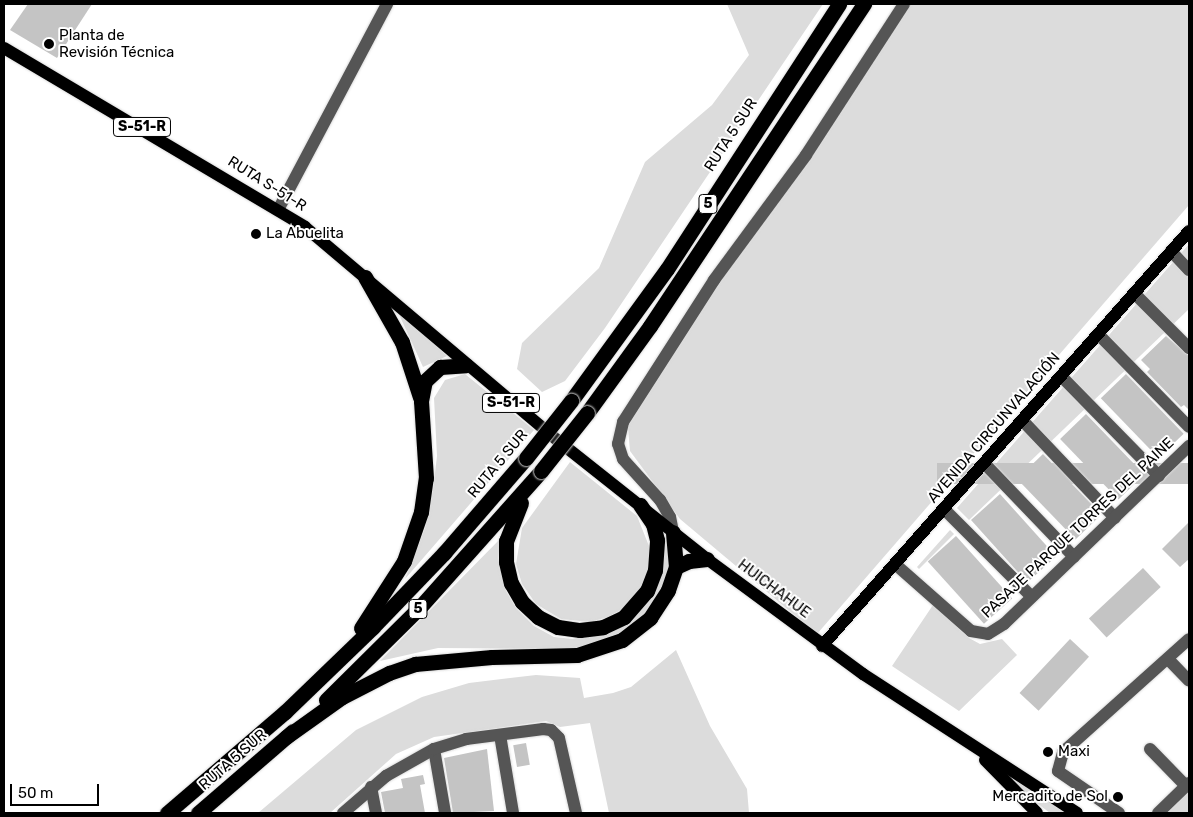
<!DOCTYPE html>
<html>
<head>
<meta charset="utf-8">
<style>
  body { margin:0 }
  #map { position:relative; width:1193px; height:817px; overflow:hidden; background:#fff; font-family:Rubik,sans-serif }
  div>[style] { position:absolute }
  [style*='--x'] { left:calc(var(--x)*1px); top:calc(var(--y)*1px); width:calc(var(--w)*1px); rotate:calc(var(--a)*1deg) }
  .green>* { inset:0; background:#dcdcdc }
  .building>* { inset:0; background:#c4c4c4; transform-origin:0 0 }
  .roads { filter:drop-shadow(0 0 1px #dbdbdb) drop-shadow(0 0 1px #dbdbdb) }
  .minor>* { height:12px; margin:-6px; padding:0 6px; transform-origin:6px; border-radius:6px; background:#555 }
  .major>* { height:12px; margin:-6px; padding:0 6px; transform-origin:6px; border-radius:6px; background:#000 }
  .highway>* { height:15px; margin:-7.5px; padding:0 7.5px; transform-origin:7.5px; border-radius:7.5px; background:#000 }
  .bridges { filter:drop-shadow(0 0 1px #dbdbdb) drop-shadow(0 0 1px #dbdbdb) }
  .highway-bridge>* { height:15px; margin:-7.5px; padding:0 7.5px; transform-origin:7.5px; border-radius:7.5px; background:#000 }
  .dots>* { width:14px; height:14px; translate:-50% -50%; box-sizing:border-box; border:2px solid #fff; border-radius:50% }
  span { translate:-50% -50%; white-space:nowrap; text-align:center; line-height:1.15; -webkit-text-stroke:4px #fff; paint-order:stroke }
  .shield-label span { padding:1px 4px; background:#fff; border:1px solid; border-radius:4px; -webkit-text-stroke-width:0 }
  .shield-label { font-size:14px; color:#000; font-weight:700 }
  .poi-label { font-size:15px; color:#000 }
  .left { translate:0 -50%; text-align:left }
  .right { translate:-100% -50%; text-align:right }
  .street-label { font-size:15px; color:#000 }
  .frame { position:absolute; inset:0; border:5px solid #000; pointer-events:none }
  .scale { position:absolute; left:10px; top:784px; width:89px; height:22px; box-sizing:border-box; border:2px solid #000; border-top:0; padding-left:6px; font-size:15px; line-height:18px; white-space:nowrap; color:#000; -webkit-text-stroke:4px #fff; paint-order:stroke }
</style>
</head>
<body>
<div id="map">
  <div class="green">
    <div style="clip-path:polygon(727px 4px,823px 4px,605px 328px,565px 381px,542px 392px,517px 369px,522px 343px,599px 268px,645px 162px,712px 105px,749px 55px)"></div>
    <div style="clip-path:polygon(904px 4px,1189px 4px,1189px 205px,817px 634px,680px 519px,630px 451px,627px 416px)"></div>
    <div style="clip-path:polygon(1189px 244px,1189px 309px,969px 520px,957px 508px)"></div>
    <div style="clip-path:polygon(397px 310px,447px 356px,423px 367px)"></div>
    <div style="clip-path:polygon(465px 374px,534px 430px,405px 579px,425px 528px,433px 490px,437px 456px,434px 398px,445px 380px)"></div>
    <div style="clip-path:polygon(570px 462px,637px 516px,649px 546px,649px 568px,638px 593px,626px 607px,608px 617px,590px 622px,561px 619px,536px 604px,522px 584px,516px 564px,522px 528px)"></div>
    <div style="clip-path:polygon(950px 530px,954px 534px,919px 569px,917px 567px)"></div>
    <div style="clip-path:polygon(660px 532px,672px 543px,667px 587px,634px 628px,574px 649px,438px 648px,380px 661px,501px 538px,498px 558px,506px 591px,516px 608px,534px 626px,554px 637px,573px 639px,621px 626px,642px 609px,653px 592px)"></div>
    <div style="clip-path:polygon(933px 605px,969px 638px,980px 644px,1002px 639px,1017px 655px,959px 711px,892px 666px)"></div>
    <div style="clip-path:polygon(676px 650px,710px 726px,747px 789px,749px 813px,609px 813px,590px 723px,560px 727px,546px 721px,434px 737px,396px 754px,330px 813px,258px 813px,356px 730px,422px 697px,469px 683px,536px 675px,580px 678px,584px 698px,613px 693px,631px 687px)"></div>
    <div style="clip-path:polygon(1014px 781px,1016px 781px,1067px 813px,1050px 813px,1013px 785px)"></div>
    <div style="clip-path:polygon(1189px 789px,1189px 813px,1162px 813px)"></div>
  </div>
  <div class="building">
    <div style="clip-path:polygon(28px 4px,92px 4px,57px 58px,10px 30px)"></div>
    <div style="clip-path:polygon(1166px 336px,1189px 356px,1189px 410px,1184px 405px,1181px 407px,1147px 372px,1150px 369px,1141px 360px)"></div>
    <div style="left:1126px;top:374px;width:83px;height:35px;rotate:46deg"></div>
    <div style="left:1086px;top:414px;width:84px;height:36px;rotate:46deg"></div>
    <div style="left:1043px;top:454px;width:84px;height:36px;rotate:46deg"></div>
    <div style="left:1189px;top:463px;width:21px;height:252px;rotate:90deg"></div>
    <div style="left:1000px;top:494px;width:84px;height:39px;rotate:48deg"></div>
    <div style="clip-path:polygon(1189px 522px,1189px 559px,1180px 567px,1162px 549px)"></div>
    <div style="left:956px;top:536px;width:84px;height:38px;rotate:48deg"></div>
    <div style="left:1143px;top:568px;width:26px;height:74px;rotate:47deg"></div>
    <div style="left:1070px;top:639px;width:26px;height:74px;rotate:43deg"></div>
    <div style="left:526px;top:743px;width:22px;height:13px;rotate:80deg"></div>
    <div style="clip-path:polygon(487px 749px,494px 811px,453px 813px,444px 758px)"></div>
    <div style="clip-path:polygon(423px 775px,425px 784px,420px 785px,425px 813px,385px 813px,381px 792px,403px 788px,401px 779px)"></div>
  </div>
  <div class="roads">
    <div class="minor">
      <div style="--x:278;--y:210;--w:233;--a:-62.1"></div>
      <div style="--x:1171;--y:251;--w:26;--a:47"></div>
      <div style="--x:1134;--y:293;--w:78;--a:45"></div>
      <div style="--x:1098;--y:334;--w:130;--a:45.6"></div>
      <div style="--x:1061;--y:376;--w:140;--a:45.6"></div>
      <div style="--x:1022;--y:420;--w:135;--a:46.5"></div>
      <div style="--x:984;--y:463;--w:130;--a:46.2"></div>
      <div style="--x:944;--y:509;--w:124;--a:45"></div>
      <div style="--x:673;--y:532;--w:15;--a:-101"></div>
      <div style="--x:670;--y:517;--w:20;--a:-120"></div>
      <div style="--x:660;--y:500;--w:55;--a:-132.1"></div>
      <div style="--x:623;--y:459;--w:16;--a:-108"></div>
      <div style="--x:618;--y:444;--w:23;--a:-77"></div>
      <div style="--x:623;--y:422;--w:169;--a:-57.3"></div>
      <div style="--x:714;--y:280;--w:155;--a:-53.6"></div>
      <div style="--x:806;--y:155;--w:180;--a:-57"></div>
      <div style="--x:895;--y:564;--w:101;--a:41.4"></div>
      <div style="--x:971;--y:631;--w:17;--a:10"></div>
      <div style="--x:988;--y:634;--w:19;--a:-32"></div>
      <div style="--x:1004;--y:624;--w:257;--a:-43.9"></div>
      <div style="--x:1168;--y:659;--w:30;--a:46"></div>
      <div style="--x:500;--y:735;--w:79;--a:80.5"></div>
      <div style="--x:434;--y:749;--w:65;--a:80.2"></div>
      <div style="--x:1150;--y:749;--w:52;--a:45.8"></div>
      <div style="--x:371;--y:787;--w:26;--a:79"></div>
      <div style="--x:343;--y:813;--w:57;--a:-40.7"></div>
      <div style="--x:386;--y:776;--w:55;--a:-29.4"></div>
      <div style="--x:434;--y:749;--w:34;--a:-17"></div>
      <div style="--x:466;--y:739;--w:78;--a:-7.4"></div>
      <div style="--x:543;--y:729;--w:8;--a:7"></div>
      <div style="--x:551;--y:730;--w:11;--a:45"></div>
      <div style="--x:559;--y:738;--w:77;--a:77.2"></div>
      <div style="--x:1119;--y:813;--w:74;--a:-145.5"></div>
      <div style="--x:1058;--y:771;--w:20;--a:-75"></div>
      <div style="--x:1063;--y:752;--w:169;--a:-41.9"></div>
      <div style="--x:1158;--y:813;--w:43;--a:-44.1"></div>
    </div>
    <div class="major">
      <div style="--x:4;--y:48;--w:350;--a:30.7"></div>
      <div style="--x:305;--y:227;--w:330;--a:40.2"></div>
      <div style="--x:557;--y:440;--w:191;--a:38.4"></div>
      <div style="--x:707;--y:559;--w:194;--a:36.4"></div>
      <div style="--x:863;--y:674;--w:255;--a:33"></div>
      <div style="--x:822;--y:646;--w:554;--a:-48.51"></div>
      <div style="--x:985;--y:760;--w:74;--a:45.5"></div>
    </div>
    <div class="highway">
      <div style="--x:365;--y:277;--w:75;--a:60.4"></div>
      <div style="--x:402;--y:342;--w:58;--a:71.9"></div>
      <div style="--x:571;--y:401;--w:163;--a:-54"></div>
      <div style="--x:667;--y:269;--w:316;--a:-57"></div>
      <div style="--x:587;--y:413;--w:107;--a:-54.1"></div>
      <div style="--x:650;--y:326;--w:387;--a:-56.4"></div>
      <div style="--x:521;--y:503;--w:41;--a:111.5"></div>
      <div style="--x:506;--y:541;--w:21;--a:90"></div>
      <div style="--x:506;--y:562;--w:22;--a:77"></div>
      <div style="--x:511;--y:583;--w:22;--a:60"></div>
      <div style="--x:522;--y:602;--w:22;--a:43"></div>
      <div style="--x:538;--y:617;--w:22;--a:27"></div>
      <div style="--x:558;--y:627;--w:22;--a:8"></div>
      <div style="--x:580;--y:630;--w:23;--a:-7"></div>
      <div style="--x:603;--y:627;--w:23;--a:-25"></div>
      <div style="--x:624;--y:617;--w:35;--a:-49"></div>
      <div style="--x:647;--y:591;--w:22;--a:-69"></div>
      <div style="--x:655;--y:570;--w:30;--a:-86"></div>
      <div style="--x:657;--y:540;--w:16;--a:-104"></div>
      <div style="--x:653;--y:524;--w:23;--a:-124"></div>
      <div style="--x:676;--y:567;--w:14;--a:-25"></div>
      <div style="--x:689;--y:561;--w:18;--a:-6"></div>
      <div style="--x:361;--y:628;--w:80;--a:-57.3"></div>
      <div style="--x:404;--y:561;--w:52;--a:-70.9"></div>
      <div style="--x:421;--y:512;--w:34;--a:-82"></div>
      <div style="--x:426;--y:478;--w:77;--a:-93.7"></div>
      <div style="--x:421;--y:401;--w:20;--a:-79"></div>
      <div style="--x:425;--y:381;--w:21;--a:-43"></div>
      <div style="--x:440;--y:367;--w:26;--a:-4"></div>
      <div style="--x:326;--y:700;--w:132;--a:-44.7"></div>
      <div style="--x:420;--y:607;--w:182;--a:-48.3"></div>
      <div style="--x:286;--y:737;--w:69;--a:-35.5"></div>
      <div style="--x:342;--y:697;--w:53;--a:-27.1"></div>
      <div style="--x:389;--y:673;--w:28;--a:-19"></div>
      <div style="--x:415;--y:664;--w:77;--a:-5.2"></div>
      <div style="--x:492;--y:657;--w:85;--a:-1.3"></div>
      <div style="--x:577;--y:655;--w:47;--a:-18.4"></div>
      <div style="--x:622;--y:640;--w:36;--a:-38"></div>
      <div style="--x:650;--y:618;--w:33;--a:-57"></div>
      <div style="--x:668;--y:590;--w:24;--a:-71"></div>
      <div style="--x:676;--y:567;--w:35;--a:-95"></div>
      <div style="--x:167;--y:813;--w:155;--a:-40.6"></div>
      <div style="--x:285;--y:712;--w:122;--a:-44"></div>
      <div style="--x:373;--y:627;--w:103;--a:-46.2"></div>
      <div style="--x:444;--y:553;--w:125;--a:-49.2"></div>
      <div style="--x:198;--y:813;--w:125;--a:-40.8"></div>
    </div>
  </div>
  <div class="bridges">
    <div class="highway-bridge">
      <div style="--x:526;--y:458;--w:73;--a:-51.7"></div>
      <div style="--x:541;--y:471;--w:74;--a:-51.6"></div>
    </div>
  </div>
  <div class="dots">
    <div style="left:49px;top:44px;background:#000"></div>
    <div style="left:256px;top:234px;background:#000"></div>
    <div style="left:1048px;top:752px;background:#000"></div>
    <div style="left:1118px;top:797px;background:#000"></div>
  </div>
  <div class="shield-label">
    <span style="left:142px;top:127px">S-51-R</span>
    <span style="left:708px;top:204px">5</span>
    <span style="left:511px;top:403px">S-51-R</span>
    <span style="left:418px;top:609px">5</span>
  </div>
  <div class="poi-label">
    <span class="left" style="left:59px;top:44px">Planta de<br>Revisión Técnica</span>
    <span class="left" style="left:266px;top:234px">La Abuelita</span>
    <span class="left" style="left:1058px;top:752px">Maxi</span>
    <span class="right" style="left:1108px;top:797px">Mercadito de Sol</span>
  </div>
  <div class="street-label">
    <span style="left:731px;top:135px;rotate:-57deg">RUTA 5 SUR</span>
    <span style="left:267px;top:184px;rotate:32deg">RUTA S-51-R</span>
    <span style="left:994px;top:428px;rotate:-49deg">AVENIDA CIRCUNVALACIÓN</span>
    <span style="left:498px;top:464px;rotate:-50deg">RUTA 5 SUR</span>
    <span style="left:1078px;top:528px;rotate:-43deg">PASAJE PARQUE TORRES DEL PAINE</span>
    <span style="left:774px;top:589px;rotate:37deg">HUICHAHUE</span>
    <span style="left:233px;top:760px;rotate:-41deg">RUTA 5 SUR</span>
  </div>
  <div class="frame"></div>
  <div class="scale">50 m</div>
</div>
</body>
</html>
